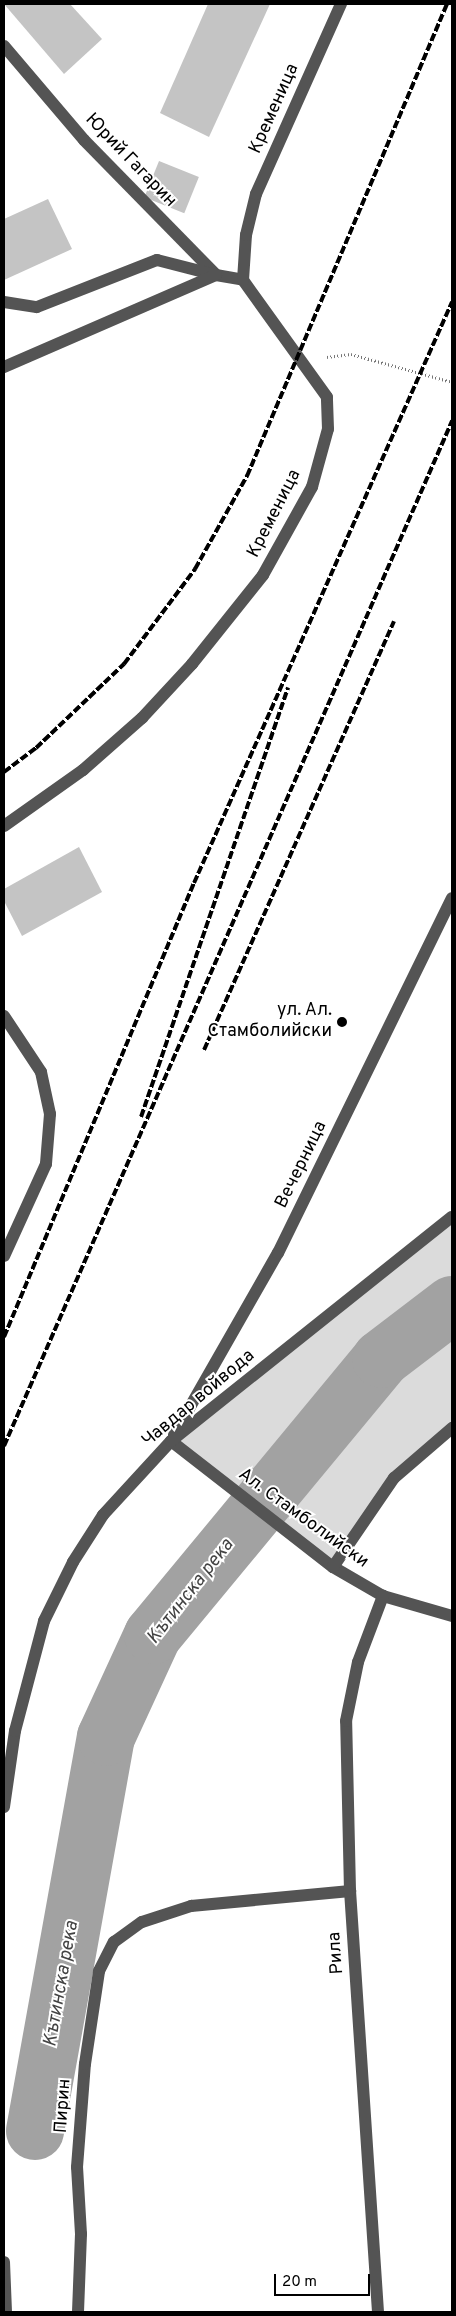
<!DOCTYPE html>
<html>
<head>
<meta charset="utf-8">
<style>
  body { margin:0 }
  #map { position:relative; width:456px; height:2316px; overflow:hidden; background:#fff; font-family:Overpass,sans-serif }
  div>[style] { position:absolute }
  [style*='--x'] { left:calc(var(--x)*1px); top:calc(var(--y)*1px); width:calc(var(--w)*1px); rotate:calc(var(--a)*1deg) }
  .green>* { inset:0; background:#dbdbdb }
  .river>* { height:58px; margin:-29px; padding:0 29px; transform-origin:29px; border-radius:29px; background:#a2a2a2 }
  .building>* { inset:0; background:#c4c4c4; transform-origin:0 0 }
  .path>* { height:3px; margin-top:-1.5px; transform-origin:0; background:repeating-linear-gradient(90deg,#767676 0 1px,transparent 0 3.5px) }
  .minor>* { height:12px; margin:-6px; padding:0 6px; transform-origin:6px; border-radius:6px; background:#545454 }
  .rail>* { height:4px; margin-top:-2px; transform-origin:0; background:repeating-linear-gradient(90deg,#000 0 8px,transparent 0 10.5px) }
  .dots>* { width:14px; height:14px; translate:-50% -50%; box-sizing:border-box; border:2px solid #fff; border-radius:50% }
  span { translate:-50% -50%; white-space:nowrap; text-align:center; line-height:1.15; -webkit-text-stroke:4px #fff; paint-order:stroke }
  .street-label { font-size:18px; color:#000 }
  .poi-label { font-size:18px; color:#000 }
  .right { translate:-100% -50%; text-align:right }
  .water-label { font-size:19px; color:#434343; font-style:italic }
  .frame { position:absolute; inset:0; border:5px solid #000; pointer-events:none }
  .scale { position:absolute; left:274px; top:2274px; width:96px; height:22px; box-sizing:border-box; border:2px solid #000; border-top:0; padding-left:6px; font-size:15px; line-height:18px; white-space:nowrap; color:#000; -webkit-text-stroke:4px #fff; paint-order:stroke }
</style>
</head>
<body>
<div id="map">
  <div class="green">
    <div style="clip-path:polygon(452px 1217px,452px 1428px,394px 1478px,333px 1567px,171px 1441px)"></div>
  </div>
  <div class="river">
    <div style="--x:35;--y:2131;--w:400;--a:-79.8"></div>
    <div style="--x:106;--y:1737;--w:112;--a:-65.3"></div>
    <div style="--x:153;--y:1635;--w:358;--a:-50.4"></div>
    <div style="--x:381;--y:1359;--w:89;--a:-37.3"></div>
  </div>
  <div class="building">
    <div style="clip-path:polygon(4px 4px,70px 4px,102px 39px,64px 74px)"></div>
    <div style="clip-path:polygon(208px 4px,270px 4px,209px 137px,160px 113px)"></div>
    <div style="left:159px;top:161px;width:43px;height:39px;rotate:22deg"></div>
    <div style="clip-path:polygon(48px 199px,72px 249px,4px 280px,4px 219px)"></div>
    <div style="clip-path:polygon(79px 847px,102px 892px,22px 936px,4px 901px,4px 889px)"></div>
  </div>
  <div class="path">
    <div style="--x:327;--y:357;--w:24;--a:-7"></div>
    <div style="--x:351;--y:354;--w:105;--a:15.5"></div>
  </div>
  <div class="minor">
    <div style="--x:4;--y:46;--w:123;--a:49.6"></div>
    <div style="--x:84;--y:140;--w:189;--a:45.6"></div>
    <div style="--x:216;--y:275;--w:27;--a:10"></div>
    <div style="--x:4;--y:302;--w:33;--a:9"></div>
    <div style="--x:37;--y:307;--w:129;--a:-21.4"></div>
    <div style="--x:157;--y:260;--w:61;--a:14.3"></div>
    <div style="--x:4;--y:367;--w:231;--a:-23.5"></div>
    <div style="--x:4;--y:826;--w:97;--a:-35.3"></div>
    <div style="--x:83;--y:770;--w:79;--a:-41.4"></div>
    <div style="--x:142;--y:718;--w:74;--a:-47.2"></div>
    <div style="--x:192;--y:664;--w:114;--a:-51.4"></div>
    <div style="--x:263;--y:575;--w:101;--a:-60.9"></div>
    <div style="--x:312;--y:487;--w:60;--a:-74.6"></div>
    <div style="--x:328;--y:429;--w:32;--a:-92"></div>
    <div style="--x:327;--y:397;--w:144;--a:-125.7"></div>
    <div style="--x:243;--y:280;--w:45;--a:-86.2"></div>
    <div style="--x:246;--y:235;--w:42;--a:-76.3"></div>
    <div style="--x:256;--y:194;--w:208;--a:-65.9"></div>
    <div style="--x:4;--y:1016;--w:67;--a:56.5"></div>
    <div style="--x:41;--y:1072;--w:43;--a:77.9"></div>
    <div style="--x:50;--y:1114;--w:50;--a:94.6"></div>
    <div style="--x:46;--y:1164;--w:101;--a:114.5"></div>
    <div style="--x:174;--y:1435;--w:210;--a:-60.3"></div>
    <div style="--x:278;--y:1253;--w:395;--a:-63.9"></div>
    <div style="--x:171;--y:1441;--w:205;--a:37.9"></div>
    <div style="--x:333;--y:1567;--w:58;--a:30.1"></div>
    <div style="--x:383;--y:1596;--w:72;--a:16.2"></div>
    <div style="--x:333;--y:1567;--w:108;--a:-55.6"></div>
    <div style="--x:394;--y:1478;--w:77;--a:-40.8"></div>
    <div style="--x:4;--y:1807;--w:77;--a:-81.8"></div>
    <div style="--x:15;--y:1731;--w:114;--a:-75.2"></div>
    <div style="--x:44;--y:1621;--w:66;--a:-63.8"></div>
    <div style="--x:73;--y:1562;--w:56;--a:-57.4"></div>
    <div style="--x:103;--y:1515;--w:100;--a:-47.4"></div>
    <div style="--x:171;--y:1441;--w:359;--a:-38.6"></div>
    <div style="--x:4;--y:2262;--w:50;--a:87.7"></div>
    <div style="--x:78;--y:2312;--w:78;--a:-87.8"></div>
    <div style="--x:81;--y:2234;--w:67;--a:-93.4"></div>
    <div style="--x:77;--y:2167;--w:103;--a:-85.6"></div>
    <div style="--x:85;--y:2064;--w:94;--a:-81.4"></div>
    <div style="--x:99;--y:1971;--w:33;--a:-63"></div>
    <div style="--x:114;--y:1942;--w:34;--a:-36"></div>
    <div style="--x:142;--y:1922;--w:52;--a:-18.1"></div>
    <div style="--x:191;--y:1906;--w:160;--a:-5.4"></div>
    <div style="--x:378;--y:2312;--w:422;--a:-93.8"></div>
    <div style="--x:350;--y:1891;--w:170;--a:-91.3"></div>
    <div style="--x:346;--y:1721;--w:60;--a:-78.5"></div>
    <div style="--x:358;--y:1662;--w:71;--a:-69.3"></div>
  </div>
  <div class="rail">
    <div style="--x:4;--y:772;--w:40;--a:-37"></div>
    <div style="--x:36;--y:748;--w:122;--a:-43.7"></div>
    <div style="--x:124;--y:664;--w:119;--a:-53.2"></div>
    <div style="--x:195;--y:569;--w:107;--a:-60.8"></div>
    <div style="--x:247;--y:476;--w:513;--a:-67.04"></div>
    <div style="--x:204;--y:1050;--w:469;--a:-66.1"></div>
    <div style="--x:141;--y:1117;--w:454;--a:-71.1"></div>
    <div style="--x:4;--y:1337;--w:492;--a:-67.3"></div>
    <div style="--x:194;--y:883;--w:636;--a:-66.06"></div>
    <div style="--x:4;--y:1446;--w:1119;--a:-66.39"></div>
  </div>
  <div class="dots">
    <div style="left:342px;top:1022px;background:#000"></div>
  </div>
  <div class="street-label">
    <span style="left:275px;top:109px;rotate:-66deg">Кременица</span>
    <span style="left:130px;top:161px;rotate:46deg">Юрий Гагарин</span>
    <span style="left:275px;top:514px;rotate:-63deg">Кременица</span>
    <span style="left:302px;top:1165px;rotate:-64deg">Вечерница</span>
    <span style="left:199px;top:1399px;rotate:-40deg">Чавдар войвода</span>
    <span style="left:303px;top:1519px;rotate:36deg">Ал. Стамболийски</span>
    <span style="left:337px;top:1953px;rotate:-94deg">Рила</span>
    <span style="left:64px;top:2106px;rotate:-86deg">Пирин</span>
  </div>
  <div class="poi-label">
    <span class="right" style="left:332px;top:1022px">ул. Ал.<br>Стамболийски</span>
  </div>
  <div class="water-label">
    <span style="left:191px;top:1592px;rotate:-52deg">Кътинска река</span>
    <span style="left:62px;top:1984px;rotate:-80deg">Кътинска река</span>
  </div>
  <div class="frame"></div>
  <div class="scale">20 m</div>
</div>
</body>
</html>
